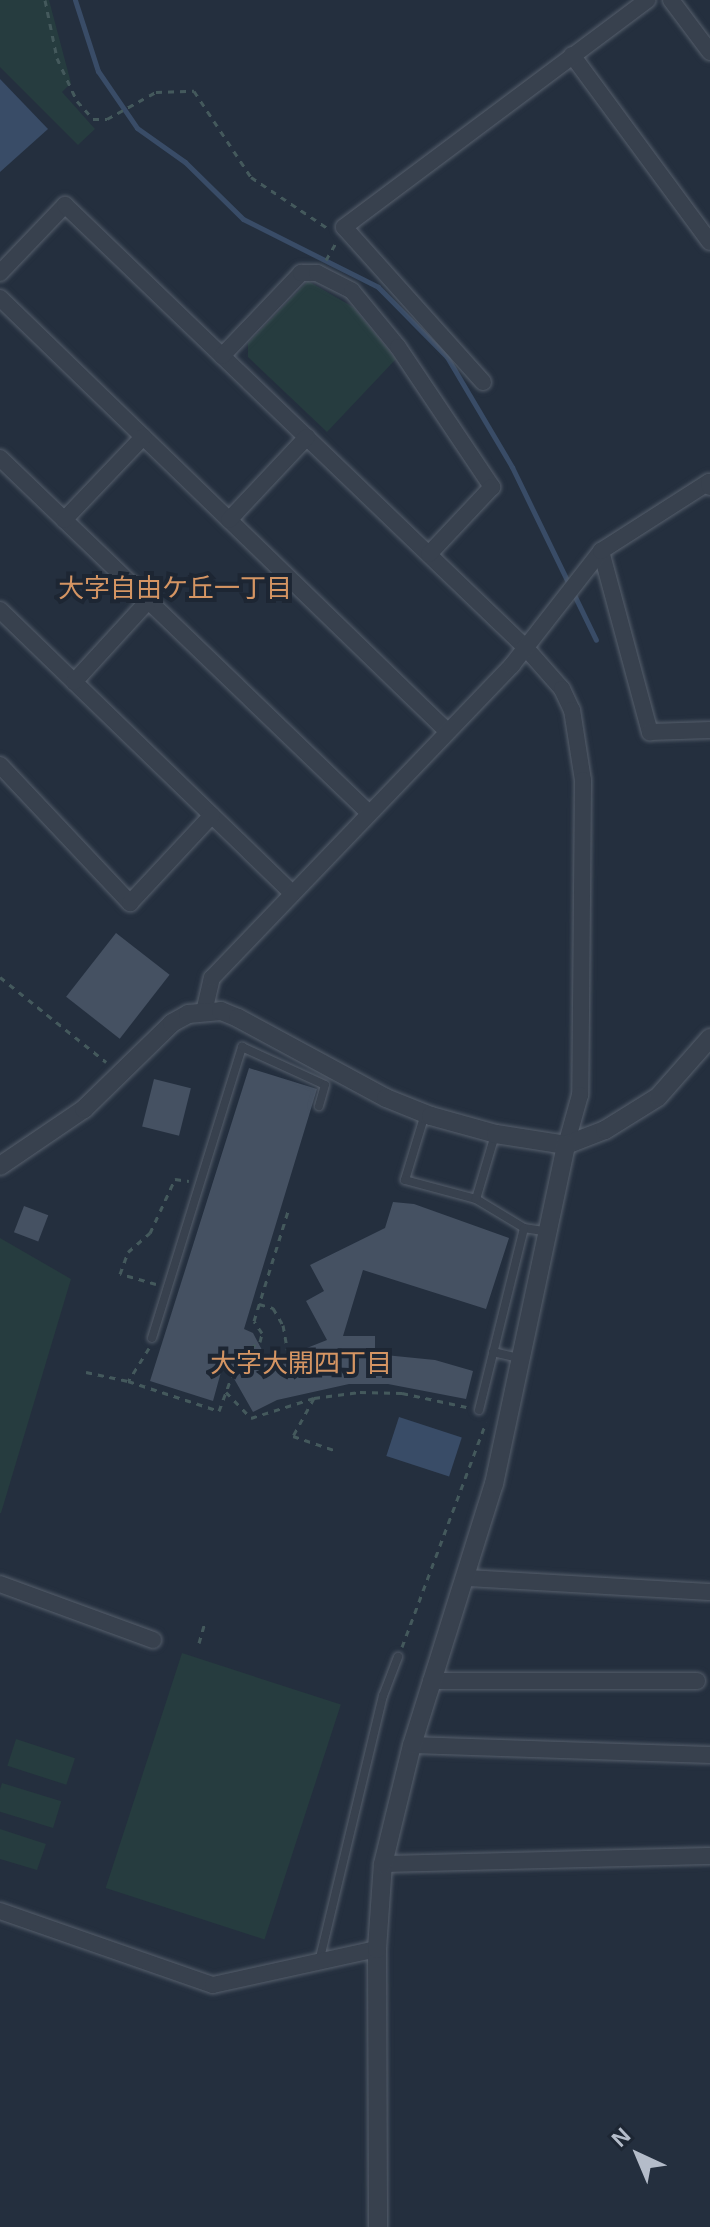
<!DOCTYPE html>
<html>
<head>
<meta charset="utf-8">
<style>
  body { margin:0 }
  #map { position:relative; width:710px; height:2227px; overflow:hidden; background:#242f3e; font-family:Helvetica,"Noto Sans JP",sans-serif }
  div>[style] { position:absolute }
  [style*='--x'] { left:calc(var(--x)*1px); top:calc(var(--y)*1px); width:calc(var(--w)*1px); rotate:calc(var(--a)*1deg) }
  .green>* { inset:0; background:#263c3f; transform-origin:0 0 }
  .water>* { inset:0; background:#394c67; transform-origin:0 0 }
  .stream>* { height:5px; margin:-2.5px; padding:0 2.5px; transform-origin:2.5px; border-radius:2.5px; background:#394c67 }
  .building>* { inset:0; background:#455162; transform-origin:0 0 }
  .path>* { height:3px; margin-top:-1.5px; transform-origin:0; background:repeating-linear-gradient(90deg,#44595c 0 6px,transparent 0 12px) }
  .roads { filter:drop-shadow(0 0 2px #565f6c) drop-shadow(0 0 2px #565f6c) }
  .service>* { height:8px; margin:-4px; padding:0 4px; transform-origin:4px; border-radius:4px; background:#38414e }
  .minor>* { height:16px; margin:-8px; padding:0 8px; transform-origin:8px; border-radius:8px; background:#38414e }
  .tertiary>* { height:18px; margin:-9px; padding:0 9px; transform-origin:9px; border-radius:9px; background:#38414e }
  span { translate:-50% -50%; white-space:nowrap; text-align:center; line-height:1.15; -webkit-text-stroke:8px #1d2633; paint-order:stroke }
  .neighbourhood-label { font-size:26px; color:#d59563 }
  .north { position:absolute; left:598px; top:2115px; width:80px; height:80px; -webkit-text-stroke:6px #1d2633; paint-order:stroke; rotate:316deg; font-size:22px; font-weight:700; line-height:32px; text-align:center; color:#b4bcc9 }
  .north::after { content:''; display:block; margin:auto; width:28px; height:36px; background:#b4bcc9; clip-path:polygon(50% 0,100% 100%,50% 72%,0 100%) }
</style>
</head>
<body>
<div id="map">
  <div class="green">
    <div style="clip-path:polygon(0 0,49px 0,71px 83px,62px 92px,95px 129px,78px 145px,0 67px)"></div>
    <div style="clip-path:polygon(308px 281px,353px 307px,396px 359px,327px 432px,248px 357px,248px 343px)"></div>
    <div style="clip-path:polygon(0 1238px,71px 1279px,1px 1513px,0 1513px)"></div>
    <div style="left:182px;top:1653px;width:167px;height:247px;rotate:18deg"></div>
    <div style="left:16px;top:1739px;width:62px;height:28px;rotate:18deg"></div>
    <div style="left:2px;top:1783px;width:62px;height:28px;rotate:17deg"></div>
    <div style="clip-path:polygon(0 1829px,46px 1844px,37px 1870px,0 1859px)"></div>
  </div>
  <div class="water">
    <div style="clip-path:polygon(0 79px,48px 129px,0 172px)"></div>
    <div style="left:399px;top:1417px;width:66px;height:41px;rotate:18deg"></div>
  </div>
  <div class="stream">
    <div style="--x:75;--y:0;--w:75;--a:72.1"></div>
    <div style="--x:98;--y:71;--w:69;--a:55.6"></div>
    <div style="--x:137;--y:128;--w:59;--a:35.3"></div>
    <div style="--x:185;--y:162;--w:81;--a:44.5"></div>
    <div style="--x:243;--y:219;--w:151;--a:26.7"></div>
    <div style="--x:378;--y:287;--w:98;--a:45.4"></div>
    <div style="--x:447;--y:357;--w:128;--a:59.4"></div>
    <div style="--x:512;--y:467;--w:192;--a:64.1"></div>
  </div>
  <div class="building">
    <div style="left:116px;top:933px;width:68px;height:81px;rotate:38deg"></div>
    <div style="clip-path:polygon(249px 1068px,317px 1089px,244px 1329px,253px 1333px,269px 1363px,327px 1340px,306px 1301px,324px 1291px,310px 1265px,385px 1228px,393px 1202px,414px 1204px,509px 1238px,486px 1309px,363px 1270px,343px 1336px,375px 1336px,375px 1354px,435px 1360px,473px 1371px,466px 1399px,388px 1384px,349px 1384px,277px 1400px,253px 1412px,224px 1361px,213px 1401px,150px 1381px)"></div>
    <div style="left:154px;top:1079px;width:38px;height:49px;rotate:14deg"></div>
    <div style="left:24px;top:1206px;width:26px;height:28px;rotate:21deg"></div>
  </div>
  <div class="path">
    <div style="--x:45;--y:0;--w:59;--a:78.3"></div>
    <div style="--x:57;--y:58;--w:47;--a:65.1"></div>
    <div style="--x:77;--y:101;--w:24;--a:48"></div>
    <div style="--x:93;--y:119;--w:14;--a:0"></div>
    <div style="--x:107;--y:119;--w:56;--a:-28.9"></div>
    <div style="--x:156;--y:92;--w:38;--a:-2"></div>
    <div style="--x:194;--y:91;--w:103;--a:56.5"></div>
    <div style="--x:251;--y:177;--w:94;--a:33.7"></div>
    <div style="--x:326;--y:260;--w:20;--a:-60"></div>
    <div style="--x:0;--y:977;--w:136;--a:38.7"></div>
    <div style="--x:156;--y:1284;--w:37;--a:-164"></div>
    <div style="--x:120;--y:1274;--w:23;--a:-70"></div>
    <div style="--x:128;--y:1252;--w:29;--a:-41"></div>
    <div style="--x:150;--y:1233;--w:60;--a:-65.2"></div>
    <div style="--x:175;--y:1179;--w:14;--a:8"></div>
    <div style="--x:259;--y:1304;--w:15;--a:16"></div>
    <div style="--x:273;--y:1308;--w:20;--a:60"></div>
    <div style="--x:283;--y:1325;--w:28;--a:80"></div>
    <div style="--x:149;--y:1348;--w:39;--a:122"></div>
    <div style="--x:128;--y:1381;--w:96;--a:18.2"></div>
    <div style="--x:219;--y:1411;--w:61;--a:-69.8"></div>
    <div style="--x:240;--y:1354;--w:23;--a:-31"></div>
    <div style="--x:260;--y:1342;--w:9;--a:-77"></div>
    <div style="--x:262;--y:1333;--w:14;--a:-124"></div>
    <div style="--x:254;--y:1321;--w:118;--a:-72.8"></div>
    <div style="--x:86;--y:1372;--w:43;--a:12.1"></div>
    <div style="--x:226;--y:1392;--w:36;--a:46"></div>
    <div style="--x:251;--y:1418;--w:66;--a:-17.6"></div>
    <div style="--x:314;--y:1398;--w:46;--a:-7.4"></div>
    <div style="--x:360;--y:1392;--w:42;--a:1.4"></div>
    <div style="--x:402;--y:1393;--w:66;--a:12.3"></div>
    <div style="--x:314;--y:1398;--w:43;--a:118.9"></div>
    <div style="--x:293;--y:1436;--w:46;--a:18.8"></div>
    <div style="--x:199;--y:1643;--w:19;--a:-74"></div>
    <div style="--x:402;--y:1647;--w:240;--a:-69.5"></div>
  </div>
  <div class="roads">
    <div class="service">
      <div style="--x:425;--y:1114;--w:69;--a:106.9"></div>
      <div style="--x:405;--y:1180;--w:73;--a:15"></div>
      <div style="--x:476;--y:1199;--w:56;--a:31.1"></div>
      <div style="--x:524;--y:1228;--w:24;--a:9"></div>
      <div style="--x:476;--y:1199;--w:67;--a:-73.5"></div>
      <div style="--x:152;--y:1338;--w:305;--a:-72.8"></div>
      <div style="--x:242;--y:1047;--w:91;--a:24.6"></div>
      <div style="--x:325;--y:1085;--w:22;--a:106"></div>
      <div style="--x:493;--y:1352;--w:28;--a:13"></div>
      <div style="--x:479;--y:1410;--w:187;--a:-76.1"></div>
      <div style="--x:319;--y:1962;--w:274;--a:-76.5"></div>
      <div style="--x:383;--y:1696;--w:42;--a:-69"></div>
    </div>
    <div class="minor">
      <div style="--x:671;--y:0;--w:65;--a:53.1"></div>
      <div style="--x:572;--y:55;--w:232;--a:53.6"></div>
      <div style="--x:0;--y:273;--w:94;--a:-46.3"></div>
      <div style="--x:65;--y:205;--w:638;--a:43.86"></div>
      <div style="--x:525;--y:647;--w:56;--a:48.6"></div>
      <div style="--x:562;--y:689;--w:23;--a:65"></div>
      <div style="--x:572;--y:710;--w:71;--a:81.1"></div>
      <div style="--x:583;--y:780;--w:315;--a:90.5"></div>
      <div style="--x:580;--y:1095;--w:52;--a:105.6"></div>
      <div style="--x:0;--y:298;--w:621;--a:44.09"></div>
      <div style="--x:222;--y:356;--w:115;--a:-46.4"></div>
      <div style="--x:301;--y:273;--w:16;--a:0"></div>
      <div style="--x:317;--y:273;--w:39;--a:27"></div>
      <div style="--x:352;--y:291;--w:72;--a:50.6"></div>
      <div style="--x:398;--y:347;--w:169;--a:56.1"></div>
      <div style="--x:492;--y:487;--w:92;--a:133.2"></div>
      <div style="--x:483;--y:382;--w:208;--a:-131.9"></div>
      <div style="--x:344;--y:227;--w:379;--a:-36.8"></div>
      <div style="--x:0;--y:458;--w:512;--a:43.89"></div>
      <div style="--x:64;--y:520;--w:115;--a:-46.4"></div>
      <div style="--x:229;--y:520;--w:114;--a:-46.8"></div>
      <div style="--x:601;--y:551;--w:188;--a:74.9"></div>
      <div style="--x:650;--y:732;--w:60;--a:-1.9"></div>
      <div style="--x:0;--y:610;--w:407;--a:44.1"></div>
      <div style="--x:74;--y:682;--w:110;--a:-47.6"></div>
      <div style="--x:0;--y:765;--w:190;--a:46.7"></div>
      <div style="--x:130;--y:903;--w:120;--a:-47"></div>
      <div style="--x:204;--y:1012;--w:35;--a:-77"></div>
      <div style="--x:212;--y:978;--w:434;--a:-46.2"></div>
      <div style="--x:512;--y:665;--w:145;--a:-52"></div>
      <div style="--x:601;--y:551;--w:128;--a:-32.6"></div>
      <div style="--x:709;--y:482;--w:5;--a:79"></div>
      <div style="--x:467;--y:1578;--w:243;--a:3.3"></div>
      <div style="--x:0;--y:1584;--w:163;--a:20.1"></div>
      <div style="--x:431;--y:1681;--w:266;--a:0"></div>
      <div style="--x:412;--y:1745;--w:298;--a:1.9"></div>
      <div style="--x:383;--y:1864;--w:327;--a:-1.4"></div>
      <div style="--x:0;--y:1911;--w:225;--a:19.2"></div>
      <div style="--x:213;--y:1985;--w:168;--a:-12.4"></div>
    </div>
    <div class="tertiary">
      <div style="--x:0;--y:1166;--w:102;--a:-34.2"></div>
      <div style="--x:84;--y:1109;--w:123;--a:-44.3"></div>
      <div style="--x:172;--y:1023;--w:18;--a:-29"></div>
      <div style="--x:188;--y:1014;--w:33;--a:-5"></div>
      <div style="--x:221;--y:1011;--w:18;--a:22"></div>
      <div style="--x:238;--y:1018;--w:168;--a:28.4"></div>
      <div style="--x:386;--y:1098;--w:48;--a:21.8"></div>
      <div style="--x:431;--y:1116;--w:67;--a:15.5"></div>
      <div style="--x:496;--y:1134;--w:71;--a:8.9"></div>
      <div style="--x:566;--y:1145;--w:42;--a:-21"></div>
      <div style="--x:605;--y:1130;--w:62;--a:-31.9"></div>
      <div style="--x:658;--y:1097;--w:79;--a:-48.6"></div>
      <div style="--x:378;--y:2227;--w:278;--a:-90.2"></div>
      <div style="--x:377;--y:1949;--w:85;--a:-86"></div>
      <div style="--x:383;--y:1864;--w:122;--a:-76.3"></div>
      <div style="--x:412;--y:1745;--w:274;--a:-72.6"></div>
      <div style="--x:494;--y:1484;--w:347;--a:-78"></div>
    </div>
  </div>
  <div class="neighbourhood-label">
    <span style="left:175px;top:589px">大字自由ケ丘一丁目</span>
    <span style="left:301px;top:1364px">大字大開四丁目</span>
  </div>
  <div class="north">N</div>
</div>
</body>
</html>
